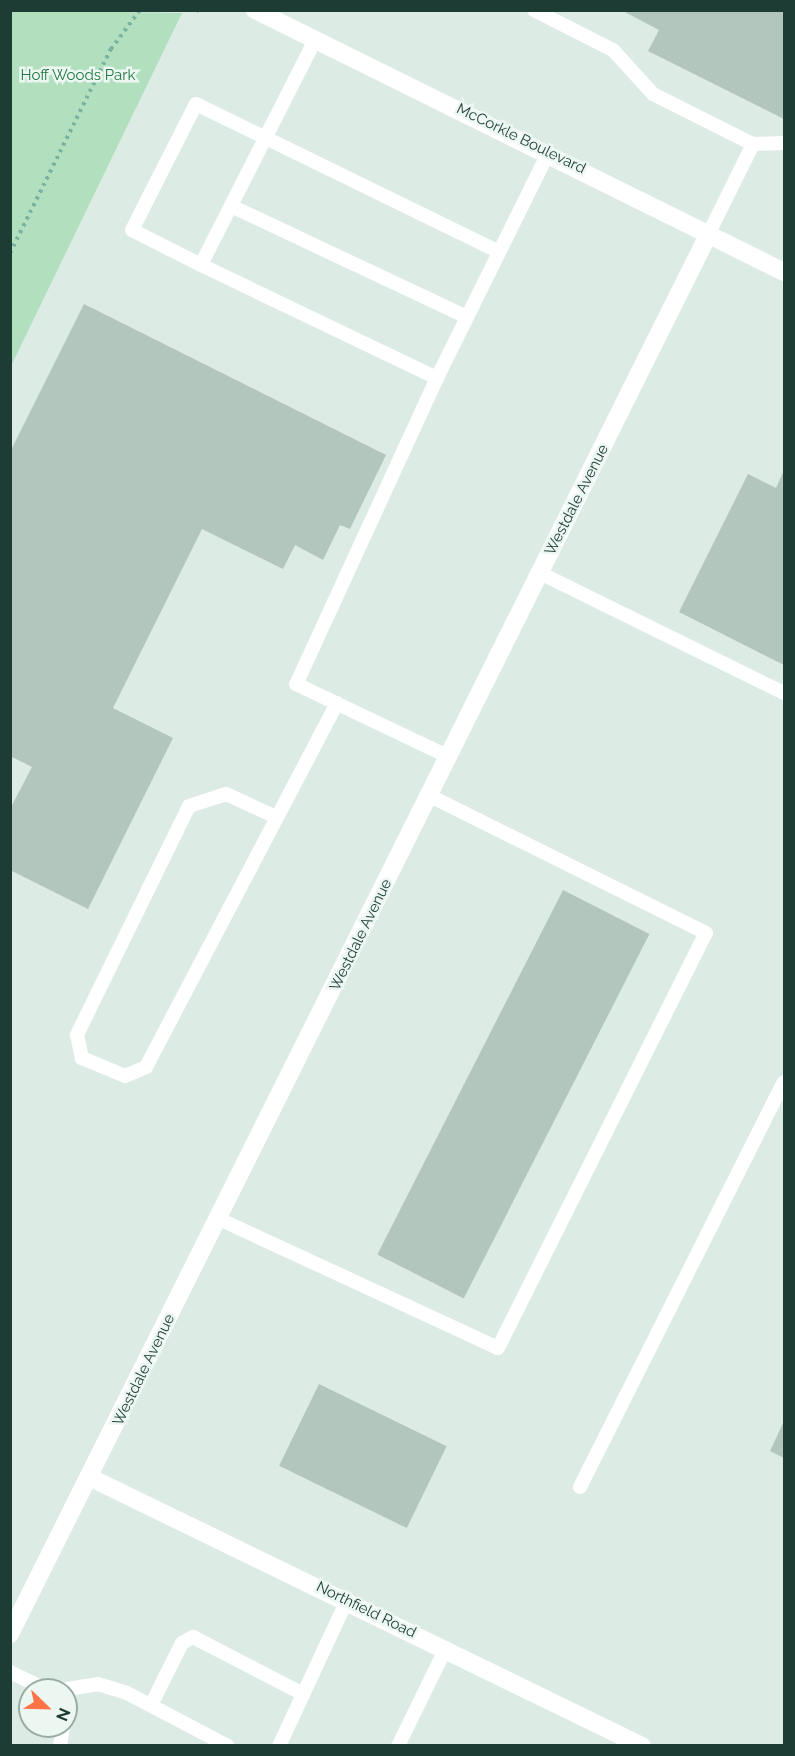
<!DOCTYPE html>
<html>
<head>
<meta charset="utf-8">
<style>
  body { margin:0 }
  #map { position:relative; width:795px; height:1756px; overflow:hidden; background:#ddebe5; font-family:Raleway,sans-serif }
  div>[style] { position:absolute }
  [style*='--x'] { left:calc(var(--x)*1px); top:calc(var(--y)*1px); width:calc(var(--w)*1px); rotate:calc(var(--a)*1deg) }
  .green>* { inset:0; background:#b2dfbe }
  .building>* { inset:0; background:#b2c6be; transform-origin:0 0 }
  .path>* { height:4px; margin-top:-2px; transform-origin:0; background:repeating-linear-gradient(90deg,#79b3a0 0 3px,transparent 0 7.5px) }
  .service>* { height:14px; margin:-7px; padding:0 7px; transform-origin:7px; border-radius:7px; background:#fff }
  .minor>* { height:18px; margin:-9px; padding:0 9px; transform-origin:9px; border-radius:9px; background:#fff }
  .tertiary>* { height:18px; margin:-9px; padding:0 9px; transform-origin:9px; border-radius:9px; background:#fff }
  span { translate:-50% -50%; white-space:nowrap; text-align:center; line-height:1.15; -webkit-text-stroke:5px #edf7f2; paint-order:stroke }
  .park-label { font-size:15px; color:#227843 }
  .street-label { font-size:15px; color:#1d3c34 }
  .frame { position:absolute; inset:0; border:12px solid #1d3c34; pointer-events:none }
  .north { position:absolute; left:18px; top:1678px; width:60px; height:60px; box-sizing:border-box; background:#edf7f2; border:2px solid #9aaca6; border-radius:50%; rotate:113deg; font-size:16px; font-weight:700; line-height:24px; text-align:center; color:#1d3c34 }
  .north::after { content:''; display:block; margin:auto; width:21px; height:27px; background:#ff7447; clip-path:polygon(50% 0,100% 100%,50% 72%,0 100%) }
</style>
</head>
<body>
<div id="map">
  <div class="green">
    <div style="clip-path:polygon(11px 10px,182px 13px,11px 366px,10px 11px)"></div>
  </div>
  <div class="building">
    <div style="clip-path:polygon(621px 10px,784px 10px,784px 119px,648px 51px,659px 30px)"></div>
    <div style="clip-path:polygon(84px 304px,386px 455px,350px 529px,340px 525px,323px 560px,295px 545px,283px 569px,202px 529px,113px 708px,173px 738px,88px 909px,10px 870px,10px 809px,32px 767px,10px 756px,10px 452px)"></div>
    <div style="clip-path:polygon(784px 470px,784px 665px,679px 612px,748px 474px,776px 488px)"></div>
    <div style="left:563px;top:890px;width:97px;height:409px;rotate:27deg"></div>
    <div style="left:319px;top:1384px;width:142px;height:91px;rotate:26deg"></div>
    <div style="clip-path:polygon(784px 1421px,784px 1458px,770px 1451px)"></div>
  </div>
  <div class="path">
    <div style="--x:196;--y:12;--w:2;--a:-63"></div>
    <div style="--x:10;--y:253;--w:228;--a:-63.7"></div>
    <div style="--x:111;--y:49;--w:49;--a:-53.4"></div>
  </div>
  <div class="service">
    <div style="--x:534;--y:10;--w:89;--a:26.9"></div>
    <div style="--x:613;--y:50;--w:59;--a:47.7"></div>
    <div style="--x:653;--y:94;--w:112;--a:26.6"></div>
    <div style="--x:753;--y:144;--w:31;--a:-2"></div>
    <div style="--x:315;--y:40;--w:252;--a:116.9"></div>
    <div style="--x:201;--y:265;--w:262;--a:25.6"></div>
    <div style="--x:437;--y:378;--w:251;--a:-63.7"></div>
    <div style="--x:231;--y:206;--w:261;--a:25.2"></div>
    <div style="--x:708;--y:235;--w:102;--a:-63.7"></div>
    <div style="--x:201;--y:265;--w:77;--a:-153.1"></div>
    <div style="--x:132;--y:230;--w:141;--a:-63.1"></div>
    <div style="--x:196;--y:104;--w:337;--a:26"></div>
    <div style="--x:437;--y:378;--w:337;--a:114.7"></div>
    <div style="--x:296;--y:684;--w:170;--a:25.5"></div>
    <div style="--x:540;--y:573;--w:272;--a:26.2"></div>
    <div style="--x:274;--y:816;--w:53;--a:-155.4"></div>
    <div style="--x:226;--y:794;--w:39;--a:162"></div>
    <div style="--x:189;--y:806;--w:255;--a:116.1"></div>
    <div style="--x:77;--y:1035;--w:24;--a:78"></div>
    <div style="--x:82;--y:1058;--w:47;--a:22.7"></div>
    <div style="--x:125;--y:1076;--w:23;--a:-23"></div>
    <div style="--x:146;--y:1067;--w:411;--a:-62.3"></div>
    <div style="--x:219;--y:1219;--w:307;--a:24.8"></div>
    <div style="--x:498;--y:1348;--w:464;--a:-63.4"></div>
    <div style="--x:706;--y:933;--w:308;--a:-153.6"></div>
    <div style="--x:580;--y:1487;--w:453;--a:-63.3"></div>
    <div style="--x:10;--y:1672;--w:41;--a:25.9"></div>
    <div style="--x:61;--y:1690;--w:37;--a:-9"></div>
    <div style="--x:98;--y:1684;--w:28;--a:17"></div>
    <div style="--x:125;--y:1692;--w:116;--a:27.7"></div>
    <div style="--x:151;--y:1705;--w:69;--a:-63.4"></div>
    <div style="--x:182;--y:1643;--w:13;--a:-29"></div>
    <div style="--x:193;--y:1637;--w:124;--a:27.4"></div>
    <div style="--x:60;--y:1746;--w:20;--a:-81"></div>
    <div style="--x:279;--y:1746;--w:161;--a:-65"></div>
    <div style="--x:398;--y:1746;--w:109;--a:-63.9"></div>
  </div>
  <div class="minor">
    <div style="--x:89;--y:1477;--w:615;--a:25.94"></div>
    <div style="--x:10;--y:1634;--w:1563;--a:-63.48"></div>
  </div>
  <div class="tertiary">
    <div style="--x:255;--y:10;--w:590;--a:26.35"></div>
  </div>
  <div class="park-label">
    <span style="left:78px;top:76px">Hoff Woods Park</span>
  </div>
  <div class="street-label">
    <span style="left:521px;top:139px;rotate:26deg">McCorkle Boulevard</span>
    <span style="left:577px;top:500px;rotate:-63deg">Westdale Avenue</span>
    <span style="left:361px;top:935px;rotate:-64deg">Westdale Avenue</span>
    <span style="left:144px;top:1370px;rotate:-64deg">Westdale Avenue</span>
    <span style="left:366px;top:1610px;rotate:26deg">Northfield Road</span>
  </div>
  <div class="frame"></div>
  <div class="north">N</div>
</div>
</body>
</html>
